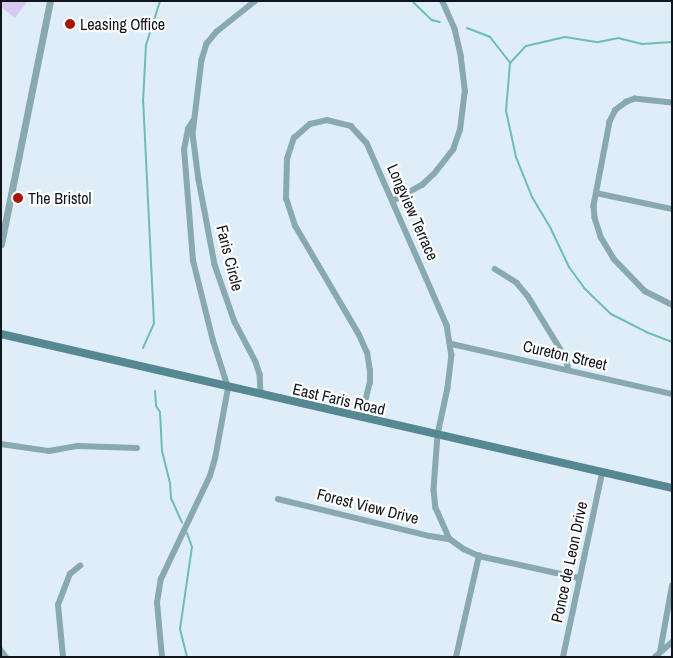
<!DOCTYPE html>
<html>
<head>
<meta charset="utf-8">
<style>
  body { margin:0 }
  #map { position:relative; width:673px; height:658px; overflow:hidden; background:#dfedf9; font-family:"Archivo Narrow",sans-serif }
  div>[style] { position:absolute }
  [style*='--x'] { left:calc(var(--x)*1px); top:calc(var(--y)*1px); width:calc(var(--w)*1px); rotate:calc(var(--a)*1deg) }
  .green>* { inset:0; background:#d8c9f2 }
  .stream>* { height:2px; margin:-1px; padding:0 1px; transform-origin:1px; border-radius:1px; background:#6cbeaf }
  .minor>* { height:5.5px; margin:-2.75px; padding:0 2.75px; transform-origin:2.75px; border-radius:2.75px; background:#88a9af }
  .tertiary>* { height:7px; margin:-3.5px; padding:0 3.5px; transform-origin:3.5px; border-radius:3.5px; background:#88a9af }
  .secondary>* { height:8px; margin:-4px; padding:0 4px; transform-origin:4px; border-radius:4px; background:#558892 }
  .dots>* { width:14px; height:14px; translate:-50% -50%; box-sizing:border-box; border:2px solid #fff; border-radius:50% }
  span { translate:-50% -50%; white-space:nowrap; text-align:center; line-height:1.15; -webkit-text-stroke:4.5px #fff; paint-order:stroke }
  .poi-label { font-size:16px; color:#101519 }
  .left { translate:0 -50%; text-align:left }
  .street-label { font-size:16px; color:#101519 }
  .frame { position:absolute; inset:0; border:2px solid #101519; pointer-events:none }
</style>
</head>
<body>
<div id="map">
  <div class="green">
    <div style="clip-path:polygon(1px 1px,28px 1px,15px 18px,1px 7px)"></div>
  </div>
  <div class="stream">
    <div style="--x:412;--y:1;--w:28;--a:44"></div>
    <div style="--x:432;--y:20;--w:8;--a:14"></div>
    <div style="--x:467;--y:28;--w:25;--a:21"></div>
    <div style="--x:490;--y:37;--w:33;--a:52"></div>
    <div style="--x:510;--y:63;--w:48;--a:94.8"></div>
    <div style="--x:506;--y:111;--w:47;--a:77.7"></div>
    <div style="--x:516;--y:157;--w:43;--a:68.2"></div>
    <div style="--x:532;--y:197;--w:37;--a:59"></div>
    <div style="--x:551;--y:229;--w:42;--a:64.7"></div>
    <div style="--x:569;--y:267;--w:26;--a:54"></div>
    <div style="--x:584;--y:288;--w:37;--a:44"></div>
    <div style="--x:611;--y:314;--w:39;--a:27"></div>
    <div style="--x:646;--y:332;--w:28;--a:21"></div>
    <div style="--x:510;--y:63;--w:23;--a:-47"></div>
    <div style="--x:526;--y:46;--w:40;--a:-13"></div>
    <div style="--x:565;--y:37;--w:33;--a:9"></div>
    <div style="--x:598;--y:42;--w:20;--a:-11"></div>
    <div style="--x:618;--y:38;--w:25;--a:14"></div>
    <div style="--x:642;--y:44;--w:30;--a:-4"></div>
    <div style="--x:143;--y:348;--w:27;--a:-66"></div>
    <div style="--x:154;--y:323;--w:221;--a:-92.8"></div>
    <div style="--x:143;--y:102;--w:57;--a:-87"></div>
    <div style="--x:146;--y:45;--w:46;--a:-72.3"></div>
    <div style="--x:155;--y:391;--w:15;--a:86"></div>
    <div style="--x:156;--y:406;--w:7;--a:56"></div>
    <div style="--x:160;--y:412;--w:39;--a:87"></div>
    <div style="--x:162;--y:451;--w:33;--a:76"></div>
    <div style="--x:170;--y:483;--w:15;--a:86"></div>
    <div style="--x:171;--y:498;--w:27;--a:66"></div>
    <div style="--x:187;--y:657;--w:29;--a:-104"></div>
    <div style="--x:180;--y:629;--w:83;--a:-81.7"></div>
    <div style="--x:192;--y:547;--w:15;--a:-110"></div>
  </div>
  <div class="minor">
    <div style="--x:256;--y:1;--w:50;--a:141.5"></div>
    <div style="--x:217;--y:32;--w:16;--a:130"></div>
    <div style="--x:207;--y:44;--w:17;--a:107"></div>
    <div style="--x:202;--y:60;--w:75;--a:96.9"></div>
    <div style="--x:193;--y:134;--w:46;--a:82.6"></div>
    <div style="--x:199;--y:180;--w:86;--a:79.3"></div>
    <div style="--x:215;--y:265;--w:60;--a:70.7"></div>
    <div style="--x:235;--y:322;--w:45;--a:62.3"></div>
    <div style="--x:256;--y:362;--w:13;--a:72"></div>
    <div style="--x:260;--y:374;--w:20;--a:87"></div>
    <div style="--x:672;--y:103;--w:37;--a:-174"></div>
    <div style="--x:635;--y:99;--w:9;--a:159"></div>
    <div style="--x:627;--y:102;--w:14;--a:144"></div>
    <div style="--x:616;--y:110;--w:13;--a:117"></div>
    <div style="--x:610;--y:122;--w:86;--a:100.8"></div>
    <div style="--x:594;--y:206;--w:12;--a:85"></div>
    <div style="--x:595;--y:218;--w:20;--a:72"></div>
    <div style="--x:601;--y:237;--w:26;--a:59"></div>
    <div style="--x:614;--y:259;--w:45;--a:45.9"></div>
    <div style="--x:645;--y:291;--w:30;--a:27"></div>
    <div style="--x:596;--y:193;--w:78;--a:11.9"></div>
    <div style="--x:393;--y:201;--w:33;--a:-29"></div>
    <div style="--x:422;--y:185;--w:16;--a:-43"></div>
    <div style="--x:434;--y:174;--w:31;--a:-52"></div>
    <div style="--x:453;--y:150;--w:21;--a:-71"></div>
    <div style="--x:460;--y:130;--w:38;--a:-83"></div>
    <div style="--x:465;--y:92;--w:35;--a:-97"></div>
    <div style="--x:461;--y:57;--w:28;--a:-103"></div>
    <div style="--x:455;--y:30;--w:32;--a:-114"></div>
    <div style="--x:495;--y:269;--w:26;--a:32"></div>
    <div style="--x:517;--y:283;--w:17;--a:50"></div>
    <div style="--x:528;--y:296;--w:73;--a:58.5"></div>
    <div style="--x:566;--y:358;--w:12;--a:76"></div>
    <div style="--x:452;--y:344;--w:226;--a:12.8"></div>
    <div style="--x:361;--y:418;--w:36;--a:-76"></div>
    <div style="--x:370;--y:383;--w:12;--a:-90"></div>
    <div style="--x:370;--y:371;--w:18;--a:-99"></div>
    <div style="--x:367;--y:353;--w:20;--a:-114"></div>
    <div style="--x:359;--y:335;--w:126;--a:-120.4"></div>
    <div style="--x:295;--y:226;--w:28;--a:-108"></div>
    <div style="--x:286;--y:199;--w:40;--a:-88.6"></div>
    <div style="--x:287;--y:159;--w:22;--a:-72"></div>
    <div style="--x:294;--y:138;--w:21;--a:-41"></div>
    <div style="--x:310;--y:124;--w:17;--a:-13"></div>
    <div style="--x:327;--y:120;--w:25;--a:14"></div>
    <div style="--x:351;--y:126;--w:23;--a:47"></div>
    <div style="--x:367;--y:143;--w:199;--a:66.3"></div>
    <div style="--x:447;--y:325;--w:30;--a:81"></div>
    <div style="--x:452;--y:355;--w:33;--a:97"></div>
    <div style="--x:448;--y:388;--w:48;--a:102"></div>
    <div style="--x:438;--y:435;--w:55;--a:94.2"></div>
    <div style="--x:434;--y:490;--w:18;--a:84"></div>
    <div style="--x:436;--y:508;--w:34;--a:66"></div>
    <div style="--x:450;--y:539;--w:17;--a:36"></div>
    <div style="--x:464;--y:549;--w:17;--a:25"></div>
    <div style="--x:479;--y:556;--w:102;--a:12.4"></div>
    <div style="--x:1;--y:444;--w:49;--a:8.3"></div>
    <div style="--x:49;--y:451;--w:29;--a:-10"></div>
    <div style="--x:78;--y:446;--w:59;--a:1.9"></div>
    <div style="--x:278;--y:499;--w:156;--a:13.7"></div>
    <div style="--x:430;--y:536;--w:20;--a:9"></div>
    <div style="--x:1;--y:650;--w:9;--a:54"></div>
    <div style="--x:660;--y:652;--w:67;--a:-79.7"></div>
    <div style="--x:63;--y:657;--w:52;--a:-95.5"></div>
    <div style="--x:58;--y:605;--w:33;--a:-69"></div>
    <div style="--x:70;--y:574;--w:13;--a:-39"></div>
    <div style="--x:162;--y:657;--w:54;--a:-95.3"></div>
    <div style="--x:157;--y:603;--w:24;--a:-81"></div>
    <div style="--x:161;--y:579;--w:114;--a:-64.6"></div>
    <div style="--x:210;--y:476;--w:18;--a:-74"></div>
    <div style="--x:215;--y:459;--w:72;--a:-79.6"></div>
    <div style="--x:228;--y:388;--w:49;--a:-107.7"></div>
    <div style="--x:213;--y:341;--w:82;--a:-104"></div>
    <div style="--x:193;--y:261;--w:111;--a:-94.6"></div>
    <div style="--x:184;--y:150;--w:21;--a:-79"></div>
    <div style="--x:188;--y:129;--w:9;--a:-58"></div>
    <div style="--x:456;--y:657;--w:104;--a:-77.2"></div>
    <div style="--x:563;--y:657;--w:188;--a:-78"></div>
    <div style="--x:655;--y:657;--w:23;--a:-41"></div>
  </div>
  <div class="tertiary">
    <div style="--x:1;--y:244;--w:248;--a:-78.6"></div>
  </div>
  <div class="secondary">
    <div style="--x:1;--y:334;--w:688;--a:12.93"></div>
  </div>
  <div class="dots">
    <div style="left:70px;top:24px;background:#a71600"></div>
    <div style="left:18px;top:198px;background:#a71600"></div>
  </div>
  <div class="poi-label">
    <span class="left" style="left:80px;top:24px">Leasing Office</span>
    <span class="left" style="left:28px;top:198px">The Bristol</span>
  </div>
  <div class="street-label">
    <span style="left:413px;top:212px;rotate:66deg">Longview Terrace</span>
    <span style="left:230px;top:258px;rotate:76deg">Faris Circle</span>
    <span style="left:565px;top:355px;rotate:13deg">Cureton Street</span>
    <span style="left:339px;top:399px;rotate:13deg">East Faris Road</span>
    <span style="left:368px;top:506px;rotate:14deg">Forest View Drive</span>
    <span style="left:569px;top:562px;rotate:-78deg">Ponce de Leon Drive</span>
  </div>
  <div class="frame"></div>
</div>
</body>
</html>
